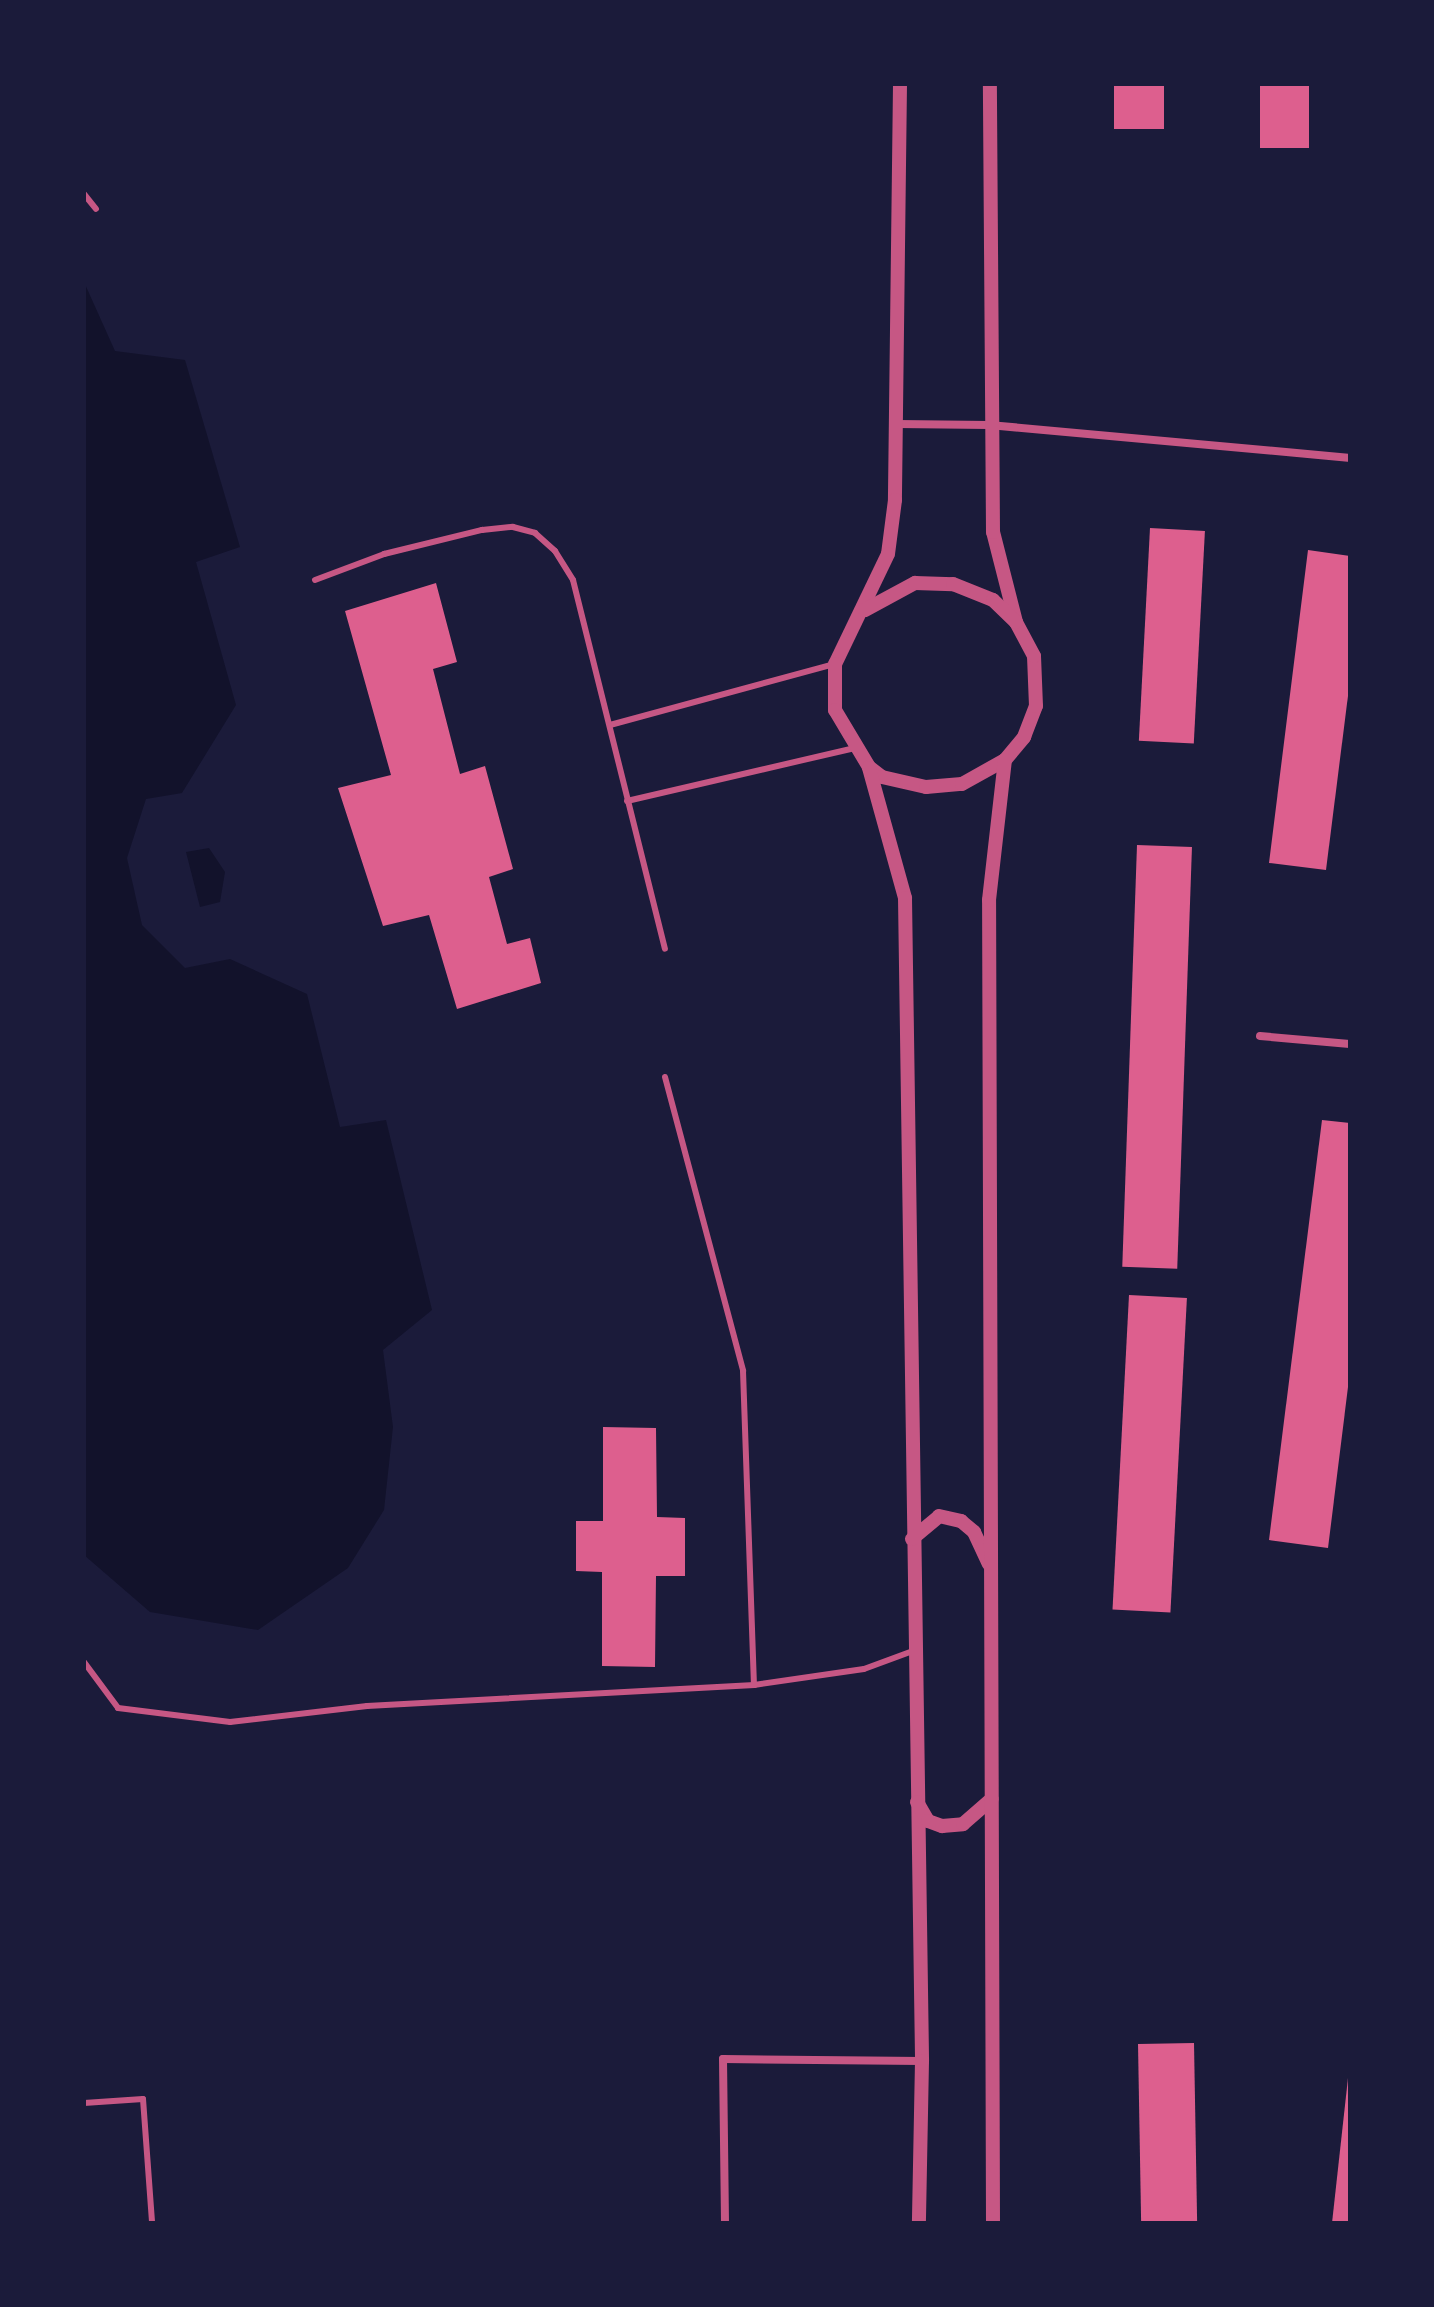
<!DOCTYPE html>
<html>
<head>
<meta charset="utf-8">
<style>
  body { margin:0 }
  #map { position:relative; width:1434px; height:2307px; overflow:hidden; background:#1b1b3a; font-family:"Source Serif 4",serif }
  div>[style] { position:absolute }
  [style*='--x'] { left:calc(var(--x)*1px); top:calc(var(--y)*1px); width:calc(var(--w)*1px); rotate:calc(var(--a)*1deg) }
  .water>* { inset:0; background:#12122b }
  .building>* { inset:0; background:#dd5f8e; transform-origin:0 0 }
  .service>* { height:6px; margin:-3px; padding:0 3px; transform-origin:3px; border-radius:3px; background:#c65784 }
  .minor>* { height:8px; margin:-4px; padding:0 4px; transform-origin:4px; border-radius:4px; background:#c65784 }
  .tertiary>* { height:14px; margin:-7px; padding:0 7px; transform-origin:7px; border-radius:7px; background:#c65784 }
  span { translate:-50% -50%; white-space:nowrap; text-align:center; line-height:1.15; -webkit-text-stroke:8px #1b1b3a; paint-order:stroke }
  .frame { position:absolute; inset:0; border:86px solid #1b1b3a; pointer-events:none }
</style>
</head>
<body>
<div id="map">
  <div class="water">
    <div style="clip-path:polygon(84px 282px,115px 351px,185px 360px,240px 547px,196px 562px,236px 705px,182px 793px,146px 799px,127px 858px,142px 925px,185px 968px,230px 959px,307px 994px,340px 1127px,386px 1120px,432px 1310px,383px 1350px,393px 1427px,384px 1510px,348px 1568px,258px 1630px,150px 1612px,84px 1555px)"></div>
    <div style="clip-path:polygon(209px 848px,225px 872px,220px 902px,200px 907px,186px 852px)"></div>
  </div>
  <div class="building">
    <div style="left:1114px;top:84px;width:50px;height:45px"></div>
    <div style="left:1260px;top:84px;width:49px;height:64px"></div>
    <div style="left:1150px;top:528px;width:55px;height:213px;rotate:3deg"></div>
    <div style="clip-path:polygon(1308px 550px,1350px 556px,1350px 680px,1326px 870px,1269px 863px)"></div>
    <div style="clip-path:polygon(436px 583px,457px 662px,433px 669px,460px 774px,485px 766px,513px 869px,489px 877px,507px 944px,530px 938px,541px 983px,457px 1009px,429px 915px,383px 926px,338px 788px,391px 775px,345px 611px)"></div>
    <div style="left:1137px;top:845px;width:55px;height:422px;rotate:2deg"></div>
    <div style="clip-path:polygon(1322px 1120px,1350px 1123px,1350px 1371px,1328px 1548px,1269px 1540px)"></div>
    <div style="left:1129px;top:1295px;width:58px;height:315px;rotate:3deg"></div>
    <div style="clip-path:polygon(603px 1427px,656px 1428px,657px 1517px,685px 1518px,685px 1576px,656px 1576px,655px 1667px,602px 1666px,602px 1572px,576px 1571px,576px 1521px,603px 1521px)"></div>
    <div style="left:1194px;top:2043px;width:180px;height:56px;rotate:89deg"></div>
    <div style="clip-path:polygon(1348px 2078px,1350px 2223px,1332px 2223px)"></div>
  </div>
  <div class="service">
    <div style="--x:84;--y:194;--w:19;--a:51"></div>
    <div style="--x:315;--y:580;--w:74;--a:-20.6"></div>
    <div style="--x:384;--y:554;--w:101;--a:-13.8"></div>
    <div style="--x:482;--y:530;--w:31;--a:-6"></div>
    <div style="--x:513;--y:527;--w:23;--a:15"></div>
    <div style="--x:535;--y:533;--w:27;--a:42"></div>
    <div style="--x:555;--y:551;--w:34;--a:58"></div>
    <div style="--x:573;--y:580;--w:380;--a:76"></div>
    <div style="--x:610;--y:725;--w:233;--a:-15.2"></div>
    <div style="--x:627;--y:801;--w:234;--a:-13.1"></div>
    <div style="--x:665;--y:1077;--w:304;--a:75.1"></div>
    <div style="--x:743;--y:1371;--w:314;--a:88"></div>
    <div style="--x:84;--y:1662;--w:57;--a:53.5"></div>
    <div style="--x:118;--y:1708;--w:113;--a:7.1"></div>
    <div style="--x:230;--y:1722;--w:138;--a:-6.7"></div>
    <div style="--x:367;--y:1706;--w:388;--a:-3.1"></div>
    <div style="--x:754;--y:1685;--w:111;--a:-8.3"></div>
    <div style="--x:864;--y:1669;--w:52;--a:-20.2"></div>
    <div style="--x:84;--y:2103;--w:59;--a:-3.9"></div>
    <div style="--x:143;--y:2099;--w:124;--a:85.8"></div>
  </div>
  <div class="minor">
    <div style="--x:897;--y:424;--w:92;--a:0.6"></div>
    <div style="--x:989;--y:425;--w:363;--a:5.2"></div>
    <div style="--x:1260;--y:1036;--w:90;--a:5.1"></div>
    <div style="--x:725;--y:2223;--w:164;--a:-90.7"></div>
    <div style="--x:723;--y:2059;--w:199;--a:0.6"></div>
  </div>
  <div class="tertiary">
    <div style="--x:900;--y:84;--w:416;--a:90.7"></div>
    <div style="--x:895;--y:500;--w:54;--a:97.4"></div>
    <div style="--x:888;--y:554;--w:122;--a:115.7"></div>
    <div style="--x:835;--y:664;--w:46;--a:90"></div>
    <div style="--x:835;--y:710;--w:66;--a:59.2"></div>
    <div style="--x:869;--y:767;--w:16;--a:38"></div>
    <div style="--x:882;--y:777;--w:45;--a:12.8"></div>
    <div style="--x:926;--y:787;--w:36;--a:-5"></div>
    <div style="--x:962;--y:784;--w:49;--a:-29.2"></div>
    <div style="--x:1005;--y:760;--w:30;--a:-50"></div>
    <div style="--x:1024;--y:737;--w:33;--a:-69"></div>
    <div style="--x:1036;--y:706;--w:50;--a:-92.3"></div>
    <div style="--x:1034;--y:656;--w:38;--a:-118"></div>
    <div style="--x:1016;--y:622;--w:93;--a:-104.3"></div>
    <div style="--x:993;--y:532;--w:448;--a:-90.4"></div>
    <div style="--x:865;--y:610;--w:57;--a:-28.4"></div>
    <div style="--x:915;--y:583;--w:38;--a:2"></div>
    <div style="--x:953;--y:584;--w:43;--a:21.8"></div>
    <div style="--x:993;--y:600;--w:32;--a:44"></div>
    <div style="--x:869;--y:768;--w:135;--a:74.5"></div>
    <div style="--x:905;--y:898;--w:1163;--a:89.16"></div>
    <div style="--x:922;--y:2061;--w:162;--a:91.1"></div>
    <div style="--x:912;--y:1539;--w:35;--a:-40"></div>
    <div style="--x:939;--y:1516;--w:23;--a:13"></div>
    <div style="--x:961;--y:1521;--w:17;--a:40"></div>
    <div style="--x:974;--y:1532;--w:35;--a:65"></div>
    <div style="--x:917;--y:1802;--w:22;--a:60"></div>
    <div style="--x:928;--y:1821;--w:15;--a:20"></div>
    <div style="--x:942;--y:1826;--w:21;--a:-5"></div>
    <div style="--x:963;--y:1824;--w:38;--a:-41"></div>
    <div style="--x:993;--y:2223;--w:1323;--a:-90.17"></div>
    <div style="--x:989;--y:900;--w:141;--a:-83.5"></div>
  </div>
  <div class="frame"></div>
</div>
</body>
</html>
